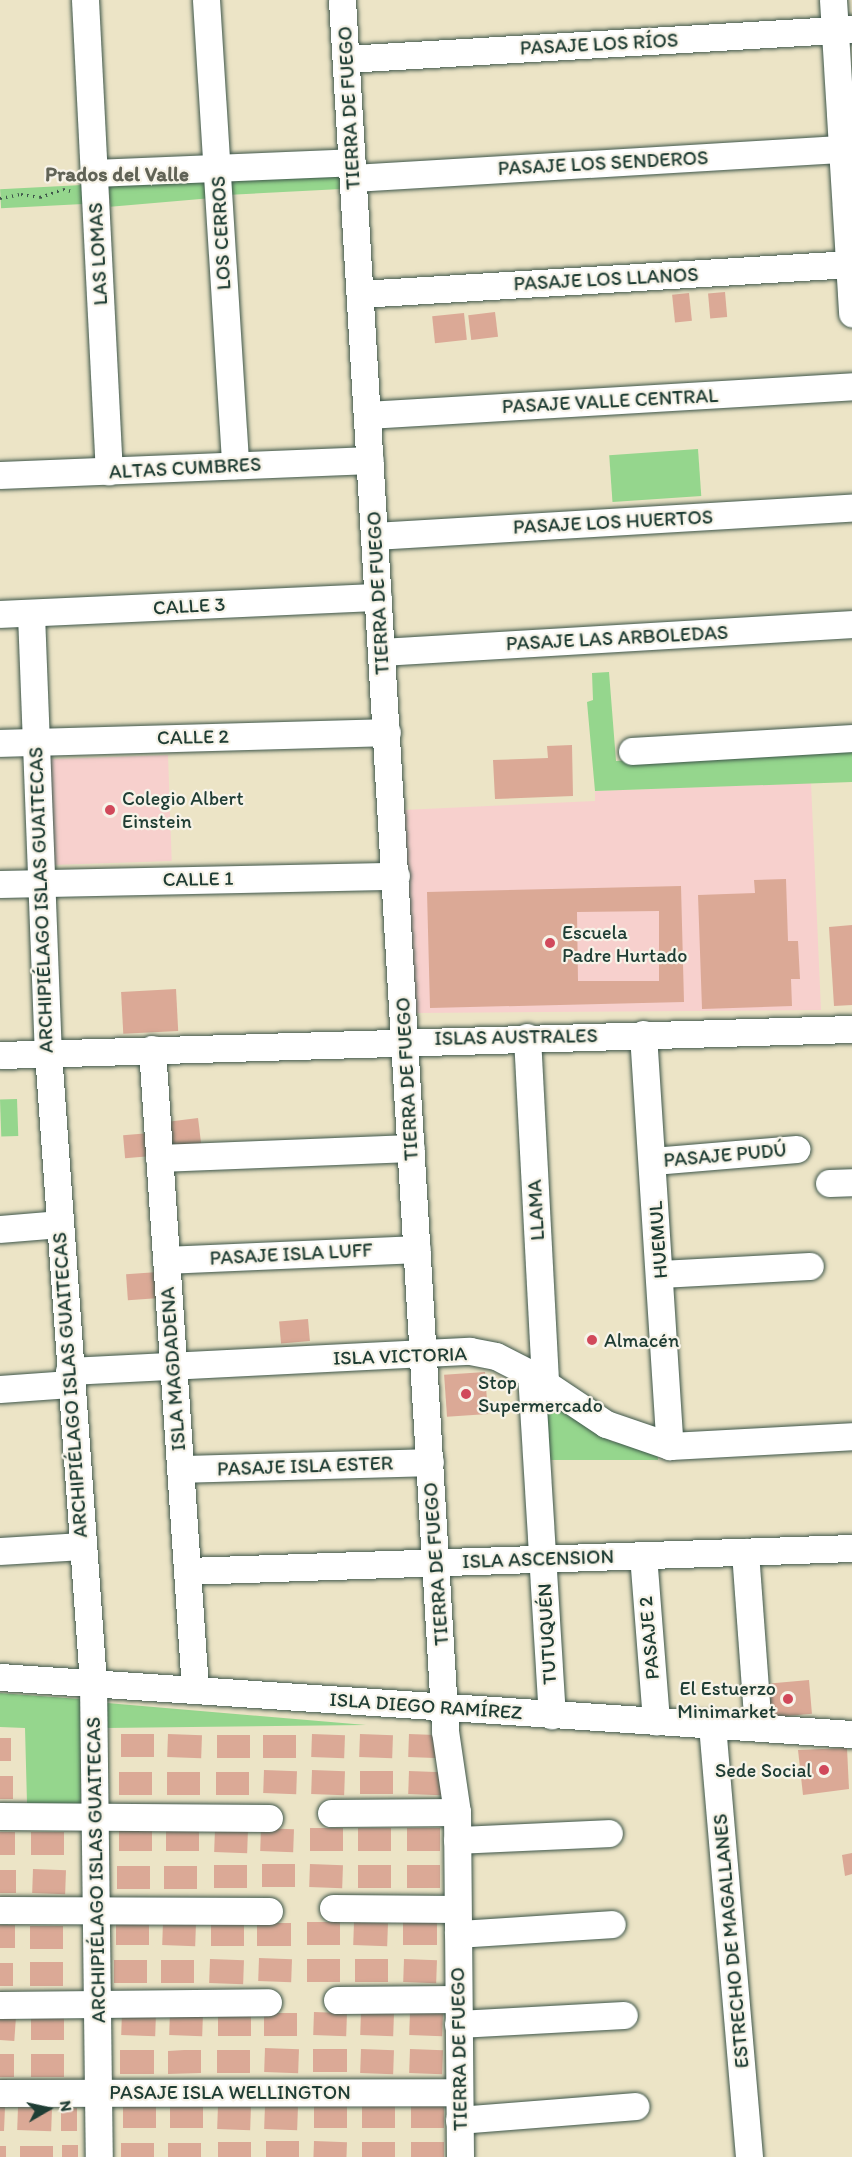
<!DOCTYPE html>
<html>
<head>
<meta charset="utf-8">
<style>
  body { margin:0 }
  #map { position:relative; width:852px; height:2157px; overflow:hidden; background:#ece4c6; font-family:Itim,sans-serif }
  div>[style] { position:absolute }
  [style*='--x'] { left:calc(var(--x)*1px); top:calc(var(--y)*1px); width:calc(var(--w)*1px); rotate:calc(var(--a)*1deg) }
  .built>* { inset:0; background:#f7d0cd; transform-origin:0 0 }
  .green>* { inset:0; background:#95d68d; transform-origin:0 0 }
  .building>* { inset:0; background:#dba996; transform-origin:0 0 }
  .path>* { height:3px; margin-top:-1.5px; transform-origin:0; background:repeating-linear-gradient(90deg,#3e564a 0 1.5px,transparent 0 6px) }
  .roads { filter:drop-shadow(0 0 2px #3e564a) drop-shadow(0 0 2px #3e564a) }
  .minor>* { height:27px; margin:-13.5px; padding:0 13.5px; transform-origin:13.5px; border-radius:13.5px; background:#fff }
  .dots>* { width:16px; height:16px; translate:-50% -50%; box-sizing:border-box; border:3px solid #f7f3e8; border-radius:50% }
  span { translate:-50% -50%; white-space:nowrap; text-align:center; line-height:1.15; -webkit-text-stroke:4.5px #f7f3e8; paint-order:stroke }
  .street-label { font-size:20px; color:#1f3d34 }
  .poi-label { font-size:20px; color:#1f3d34 }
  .left { translate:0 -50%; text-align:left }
  .right { translate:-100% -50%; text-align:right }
  .neighbourhood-label { font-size:21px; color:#616356; font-weight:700 }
  .north { position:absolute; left:18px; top:2079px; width:60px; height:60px; -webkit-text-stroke:4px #f7f3e8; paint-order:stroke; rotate:81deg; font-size:16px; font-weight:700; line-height:24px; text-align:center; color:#1f3d34 }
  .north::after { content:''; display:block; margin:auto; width:21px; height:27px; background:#1f3d34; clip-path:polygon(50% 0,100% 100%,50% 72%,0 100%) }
</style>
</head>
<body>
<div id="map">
  <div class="built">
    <div style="left:168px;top:755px;width:106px;height:120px;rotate:88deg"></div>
    <div style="clip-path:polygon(811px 783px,821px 1010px,415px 1013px,403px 810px,595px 801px,595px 791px)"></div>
  </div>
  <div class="green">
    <div style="left:340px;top:168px;width:21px;height:110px;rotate:87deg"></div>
    <div style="left:210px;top:173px;width:25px;height:102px;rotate:85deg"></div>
    <div style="left:82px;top:185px;width:19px;height:82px;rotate:87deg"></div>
    <div style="left:698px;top:449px;width:47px;height:89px;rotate:86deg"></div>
    <div style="clip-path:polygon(609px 672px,616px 761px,852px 748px,852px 782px,595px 791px,587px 702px,593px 700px,592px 673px)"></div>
    <div style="left:17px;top:1099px;width:37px;height:17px;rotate:88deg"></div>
    <div style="clip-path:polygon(544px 1401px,613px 1442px,657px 1449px,658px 1460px,548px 1460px)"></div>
    <div style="clip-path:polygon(0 1693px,80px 1699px,81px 1804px,27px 1803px,25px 1728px,0 1727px)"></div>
    <div style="clip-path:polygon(107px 1703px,366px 1725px,106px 1728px)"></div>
  </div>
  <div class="building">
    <div style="left:725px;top:292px;width:25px;height:17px;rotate:85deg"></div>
    <div style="left:689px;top:293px;width:28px;height:17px;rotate:84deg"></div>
    <div style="left:495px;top:312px;width:25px;height:27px;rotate:83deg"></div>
    <div style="left:464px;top:313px;width:27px;height:32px;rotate:84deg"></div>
    <div style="clip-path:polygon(572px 745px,573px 796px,495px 799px,493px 760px,548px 758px,547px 746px)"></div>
    <div style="clip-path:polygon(786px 879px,788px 941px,798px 941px,800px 979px,791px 979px,792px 1006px,702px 1009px,698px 895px,755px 893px,754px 880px)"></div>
    <div style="clip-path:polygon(evenodd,681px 886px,684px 1002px,430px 1008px,427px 892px,681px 886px,659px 911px,659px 981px,578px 981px,577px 912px,659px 911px)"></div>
    <div style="clip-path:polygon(852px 925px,852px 1005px,834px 1006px,829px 927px)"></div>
    <div style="left:176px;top:989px;width:42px;height:55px;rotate:87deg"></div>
    <div style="left:198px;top:1118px;width:26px;height:32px;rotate:83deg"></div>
    <div style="left:150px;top:1133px;width:23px;height:27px;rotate:85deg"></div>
    <div style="left:158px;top:1272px;width:26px;height:32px;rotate:86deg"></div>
    <div style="left:308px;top:1319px;width:22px;height:29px;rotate:85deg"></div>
    <div style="left:485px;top:1372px;width:42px;height:41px;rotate:86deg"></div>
    <div style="left:809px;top:1680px;width:34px;height:45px;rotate:85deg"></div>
    <div style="left:121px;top:1734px;width:33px;height:23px"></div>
    <div style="left:168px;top:1734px;width:34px;height:23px;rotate:2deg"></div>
    <div style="left:312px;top:1734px;width:33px;height:23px;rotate:2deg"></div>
    <div style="left:360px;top:1734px;width:33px;height:23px;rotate:2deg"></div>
    <div style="left:409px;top:1734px;width:33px;height:23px;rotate:2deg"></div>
    <div style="left:217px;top:1735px;width:33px;height:23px"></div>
    <div style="left:263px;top:1735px;width:33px;height:23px"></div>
    <div style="left:0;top:1738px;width:11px;height:23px"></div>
    <div style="clip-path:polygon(847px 1748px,849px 1789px,803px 1795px,798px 1750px)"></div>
    <div style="left:264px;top:1770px;width:33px;height:23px;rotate:2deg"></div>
    <div style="left:312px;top:1770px;width:33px;height:24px;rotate:2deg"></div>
    <div style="left:360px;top:1771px;width:33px;height:23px"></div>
    <div style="left:409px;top:1771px;width:33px;height:23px;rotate:2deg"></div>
    <div style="left:119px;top:1772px;width:33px;height:23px"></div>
    <div style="left:167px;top:1772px;width:33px;height:23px"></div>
    <div style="left:216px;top:1772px;width:33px;height:23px"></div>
    <div style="left:0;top:1776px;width:13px;height:23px"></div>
    <div style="left:119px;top:1828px;width:33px;height:23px"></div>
    <div style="left:166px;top:1828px;width:33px;height:23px"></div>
    <div style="left:215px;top:1828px;width:33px;height:24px;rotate:2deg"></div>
    <div style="left:261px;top:1828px;width:33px;height:23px;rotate:2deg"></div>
    <div style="left:310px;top:1828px;width:33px;height:23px"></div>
    <div style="left:358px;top:1828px;width:33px;height:23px"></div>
    <div style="left:407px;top:1828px;width:33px;height:23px"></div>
    <div style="left:0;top:1832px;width:15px;height:23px"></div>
    <div style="left:31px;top:1832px;width:33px;height:23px"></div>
    <div style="clip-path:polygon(852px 1853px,852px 1874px,845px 1876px,842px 1855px)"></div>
    <div style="left:262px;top:1864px;width:33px;height:23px"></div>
    <div style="left:310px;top:1864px;width:33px;height:23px;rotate:2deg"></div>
    <div style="left:214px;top:1865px;width:33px;height:23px"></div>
    <div style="left:358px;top:1865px;width:33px;height:23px"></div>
    <div style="left:407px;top:1865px;width:33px;height:23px"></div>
    <div style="left:117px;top:1866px;width:33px;height:23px"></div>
    <div style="left:164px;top:1866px;width:33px;height:23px"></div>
    <div style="left:33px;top:1869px;width:33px;height:24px;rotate:2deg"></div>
    <div style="left:0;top:1870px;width:16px;height:23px"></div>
    <div style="left:116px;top:1922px;width:33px;height:23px"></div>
    <div style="left:163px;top:1922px;width:33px;height:23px;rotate:2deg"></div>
    <div style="left:307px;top:1922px;width:33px;height:23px"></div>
    <div style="left:354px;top:1922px;width:34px;height:23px;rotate:2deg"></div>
    <div style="left:403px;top:1922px;width:34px;height:23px"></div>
    <div style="left:211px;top:1923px;width:33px;height:23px"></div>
    <div style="left:257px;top:1923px;width:34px;height:23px"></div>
    <div style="left:0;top:1925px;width:15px;height:23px"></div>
    <div style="left:30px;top:1926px;width:33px;height:23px"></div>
    <div style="left:259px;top:1958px;width:33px;height:23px;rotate:2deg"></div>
    <div style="left:210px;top:1959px;width:34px;height:24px;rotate:2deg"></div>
    <div style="left:307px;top:1959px;width:33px;height:23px"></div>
    <div style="left:355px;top:1959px;width:33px;height:23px"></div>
    <div style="left:404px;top:1959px;width:33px;height:23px;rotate:2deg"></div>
    <div style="left:114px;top:1960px;width:33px;height:23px"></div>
    <div style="left:161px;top:1960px;width:33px;height:23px"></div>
    <div style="left:30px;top:1962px;width:33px;height:24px"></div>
    <div style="left:0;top:1963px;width:13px;height:23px"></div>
    <div style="left:122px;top:2012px;width:34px;height:23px;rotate:2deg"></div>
    <div style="left:170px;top:2012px;width:33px;height:23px;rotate:2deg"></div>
    <div style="left:314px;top:2012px;width:33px;height:23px;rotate:2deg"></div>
    <div style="left:361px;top:2012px;width:33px;height:23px;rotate:2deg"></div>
    <div style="left:410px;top:2012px;width:33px;height:23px;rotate:2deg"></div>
    <div style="left:218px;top:2013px;width:33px;height:23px"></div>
    <div style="left:264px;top:2013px;width:33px;height:23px"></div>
    <div style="left:0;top:2016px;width:16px;height:24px;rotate:4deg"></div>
    <div style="left:31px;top:2017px;width:33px;height:23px"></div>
    <div style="left:265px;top:2048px;width:34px;height:24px;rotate:2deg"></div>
    <div style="left:313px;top:2049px;width:34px;height:23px"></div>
    <div style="left:361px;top:2049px;width:33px;height:24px;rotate:2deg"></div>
    <div style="left:410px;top:2049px;width:33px;height:24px;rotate:2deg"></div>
    <div style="left:120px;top:2050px;width:34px;height:24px"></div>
    <div style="clip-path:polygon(184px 2050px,201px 2050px,201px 2073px,168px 2074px,168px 2051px)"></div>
    <div style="left:217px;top:2050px;width:33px;height:23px"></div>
    <div style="left:0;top:2054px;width:14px;height:23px"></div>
    <div style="left:31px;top:2054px;width:33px;height:23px"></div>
    <div style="left:123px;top:2105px;width:33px;height:23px"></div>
    <div style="left:170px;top:2105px;width:33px;height:23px"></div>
    <div style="left:218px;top:2105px;width:33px;height:24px;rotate:2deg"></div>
    <div style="left:265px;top:2105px;width:33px;height:24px;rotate:2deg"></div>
    <div style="left:314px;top:2105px;width:33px;height:23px"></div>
    <div style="left:362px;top:2105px;width:33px;height:23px"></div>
    <div style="left:411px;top:2105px;width:33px;height:23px"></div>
    <div style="clip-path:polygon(0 2107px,5px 2107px,4px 2131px,0 2131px)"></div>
    <div style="left:18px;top:2107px;width:34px;height:23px;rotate:2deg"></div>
    <div style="left:61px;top:2108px;width:16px;height:23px"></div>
    <div style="left:266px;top:2141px;width:33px;height:16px"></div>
    <div style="left:314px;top:2141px;width:33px;height:16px;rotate:2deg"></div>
    <div style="left:218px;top:2142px;width:33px;height:15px"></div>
    <div style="left:362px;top:2142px;width:33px;height:15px"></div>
    <div style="left:411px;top:2142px;width:33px;height:15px"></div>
    <div style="left:121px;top:2143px;width:33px;height:14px"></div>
    <div style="left:168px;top:2143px;width:33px;height:14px"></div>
    <div style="left:62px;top:2145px;width:16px;height:12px"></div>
    <div style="left:0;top:2146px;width:6px;height:11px"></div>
    <div style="left:20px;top:2146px;width:33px;height:11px"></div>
  </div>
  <div class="path">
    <div style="--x:0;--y:198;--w:21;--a:-11"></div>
    <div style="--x:21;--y:194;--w:19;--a:9"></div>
    <div style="--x:40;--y:197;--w:24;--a:-19"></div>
    <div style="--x:63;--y:189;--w:9;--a:13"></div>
  </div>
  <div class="roads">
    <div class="minor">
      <div style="--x:85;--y:0;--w:472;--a:87.1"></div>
      <div style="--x:206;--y:0;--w:466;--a:86.4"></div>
      <div style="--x:342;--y:0;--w:1734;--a:86.59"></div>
      <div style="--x:445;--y:1731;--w:82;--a:81.6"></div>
      <div style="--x:457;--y:1812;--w:345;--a:89.5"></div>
      <div style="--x:833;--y:0;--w:314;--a:86.5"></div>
      <div style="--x:346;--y:59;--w:507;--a:-3.39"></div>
      <div style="--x:94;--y:173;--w:258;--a:-2.4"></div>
      <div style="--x:353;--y:178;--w:500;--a:-3.4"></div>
      <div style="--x:360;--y:294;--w:493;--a:-3.5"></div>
      <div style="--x:368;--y:415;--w:485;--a:-3.4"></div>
      <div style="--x:0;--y:475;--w:370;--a:-2.3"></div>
      <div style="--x:375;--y:536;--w:478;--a:-3.4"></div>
      <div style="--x:0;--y:614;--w:378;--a:-2.6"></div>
      <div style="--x:31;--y:614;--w:439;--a:87.8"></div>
      <div style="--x:48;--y:1053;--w:632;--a:85.91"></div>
      <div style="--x:93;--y:1683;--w:474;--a:89.3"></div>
      <div style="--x:382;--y:652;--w:471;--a:-3.4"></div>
      <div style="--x:0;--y:743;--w:387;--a:-1.6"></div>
      <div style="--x:632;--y:751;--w:220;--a:-3.4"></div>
      <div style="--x:0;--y:884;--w:396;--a:-1.2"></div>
      <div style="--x:643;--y:1034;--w:413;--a:86.3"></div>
      <div style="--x:527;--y:1037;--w:346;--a:87"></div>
      <div style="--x:152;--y:1049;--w:641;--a:86.16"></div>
      <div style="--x:0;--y:1055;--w:852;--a:-1.75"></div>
      <div style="--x:159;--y:1158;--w:252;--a:-2.3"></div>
      <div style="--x:653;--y:1161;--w:144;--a:-4.8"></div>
      <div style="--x:829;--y:1183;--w:23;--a:-2"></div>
      <div style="--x:0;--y:1229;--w:59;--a:-4.8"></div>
      <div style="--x:166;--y:1260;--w:251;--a:-2.5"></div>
      <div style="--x:660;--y:1274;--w:150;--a:-3.1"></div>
      <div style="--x:69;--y:1371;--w:401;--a:-2.9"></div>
      <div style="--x:470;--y:1351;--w:26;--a:11"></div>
      <div style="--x:496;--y:1356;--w:39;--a:27"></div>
      <div style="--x:531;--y:1374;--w:90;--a:33.7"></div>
      <div style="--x:606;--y:1424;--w:68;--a:19"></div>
      <div style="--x:670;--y:1446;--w:182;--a:-3.1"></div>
      <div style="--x:531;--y:1374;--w:342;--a:86.5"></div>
      <div style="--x:0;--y:1389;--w:70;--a:-4.1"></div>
      <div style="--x:180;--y:1469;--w:250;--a:-1.6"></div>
      <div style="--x:0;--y:1551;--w:81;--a:-3.5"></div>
      <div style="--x:745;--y:1552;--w:176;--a:85.8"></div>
      <div style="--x:643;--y:1555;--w:167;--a:85.5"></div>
      <div style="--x:187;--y:1571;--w:665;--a:-1.98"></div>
      <div style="--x:0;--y:1677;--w:854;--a:3.83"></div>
      <div style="--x:712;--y:1725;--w:434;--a:85.1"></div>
      <div style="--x:331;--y:1813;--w:126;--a:-0.5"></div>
      <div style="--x:0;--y:1816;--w:269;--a:0.4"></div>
      <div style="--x:457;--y:1840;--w:152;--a:-2.6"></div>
      <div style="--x:333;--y:1908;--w:124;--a:0.5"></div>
      <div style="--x:0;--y:1910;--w:269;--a:0.2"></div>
      <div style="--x:458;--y:1934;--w:154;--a:-3.7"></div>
      <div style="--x:337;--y:2000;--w:121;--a:-0.5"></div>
      <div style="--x:0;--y:2005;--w:268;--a:-0.6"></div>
      <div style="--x:458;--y:2024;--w:166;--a:-3.1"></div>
      <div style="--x:0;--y:2093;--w:459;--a:-0.1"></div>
      <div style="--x:459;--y:2120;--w:177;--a:-4.5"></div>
    </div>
  </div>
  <div class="dots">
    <div style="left:110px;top:810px;background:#d1495b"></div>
    <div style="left:550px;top:943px;background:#d1495b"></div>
    <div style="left:592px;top:1340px;background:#d1495b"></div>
    <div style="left:466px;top:1394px;background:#d1495b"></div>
    <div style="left:788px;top:1699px;background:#d1495b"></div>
    <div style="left:824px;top:1770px;background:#d1495b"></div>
  </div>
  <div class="street-label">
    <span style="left:599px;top:44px;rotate:-3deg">PASAJE LOS RÍOS</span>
    <span style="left:349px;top:108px;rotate:-93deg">TIERRA DE FUEGO</span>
    <span style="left:603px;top:163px;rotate:-3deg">PASAJE LOS SENDEROS</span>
    <span style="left:221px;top:233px;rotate:-93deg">LOS CERROS</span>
    <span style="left:98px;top:254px;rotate:-93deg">LAS LOMAS</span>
    <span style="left:606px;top:279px;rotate:-3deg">PASAJE LOS LLANOS</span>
    <span style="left:610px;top:401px;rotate:-3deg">PASAJE VALLE CENTRAL</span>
    <span style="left:185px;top:468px;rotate:-3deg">ALTAS CUMBRES</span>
    <span style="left:613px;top:522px;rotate:-3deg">PASAJE LOS HUERTOS</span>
    <span style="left:378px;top:593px;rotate:-93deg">TIERRA DE FUEGO</span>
    <span style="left:189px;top:606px;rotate:-3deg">CALLE 3</span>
    <span style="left:617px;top:638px;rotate:-3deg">PASAJE LAS ARBOLEDAS</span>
    <span style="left:193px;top:737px;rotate:-1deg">CALLE 2</span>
    <span style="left:198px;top:879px;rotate:-1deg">CALLE 1</span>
    <span style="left:41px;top:900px;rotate:-92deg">ARCHIPIÉLAGO ISLAS GUAITECAS</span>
    <span style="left:516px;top:1037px;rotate:-1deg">ISLAS AUSTRALES</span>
    <span style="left:407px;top:1079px;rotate:-93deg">TIERRA DE FUEGO</span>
    <span style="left:725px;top:1155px;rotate:-5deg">PASAJE PUDÚ</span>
    <span style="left:536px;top:1210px;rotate:-93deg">LLAMA</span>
    <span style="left:658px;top:1240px;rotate:-94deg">HUEMUL</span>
    <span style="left:291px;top:1254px;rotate:-3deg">PASAJE ISLA LUFF</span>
    <span style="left:400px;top:1356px;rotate:-2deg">ISLA VICTORIA</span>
    <span style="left:173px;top:1369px;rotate:-94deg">ISLA MAGDADENA</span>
    <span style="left:70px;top:1385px;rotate:-94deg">ARCHIPIÉLAGO ISLAS GUAITECAS</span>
    <span style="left:305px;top:1466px;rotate:-2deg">PASAJE ISLA ESTER</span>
    <span style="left:538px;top:1559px;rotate:-2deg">ISLA ASCENSION</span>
    <span style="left:436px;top:1564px;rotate:-94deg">TIERRA DE FUEGO</span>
    <span style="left:547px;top:1634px;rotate:-93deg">TUTUQUÉN</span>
    <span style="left:649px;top:1638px;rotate:-95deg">PASAJE 2</span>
    <span style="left:426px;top:1706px;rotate:4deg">ISLA DIEGO RAMÍREZ</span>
    <span style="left:96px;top:1870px;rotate:-91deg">ARCHIPIÉLAGO ISLAS GUAITECAS</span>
    <span style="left:731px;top:1941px;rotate:-95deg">ESTRECHO DE MAGALLANES</span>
    <span style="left:459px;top:2049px;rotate:-91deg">TIERRA DE FUEGO</span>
    <span style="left:230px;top:2092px">PASAJE ISLA WELLINGTON</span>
  </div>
  <div class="poi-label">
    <span class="left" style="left:122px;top:810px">Colegio Albert<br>Einstein</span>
    <span class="left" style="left:562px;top:944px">Escuela<br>Padre Hurtado</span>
    <span class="left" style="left:604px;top:1340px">Almacén</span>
    <span class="left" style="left:478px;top:1394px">Stop<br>Supermercado</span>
    <span class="right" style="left:776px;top:1700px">El Estuerzo<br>Minimarket</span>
    <span class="right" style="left:812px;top:1770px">Sede Social</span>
  </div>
  <div class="neighbourhood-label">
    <span style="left:117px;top:174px">Prados del Valle</span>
  </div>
  <div class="north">N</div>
</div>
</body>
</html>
